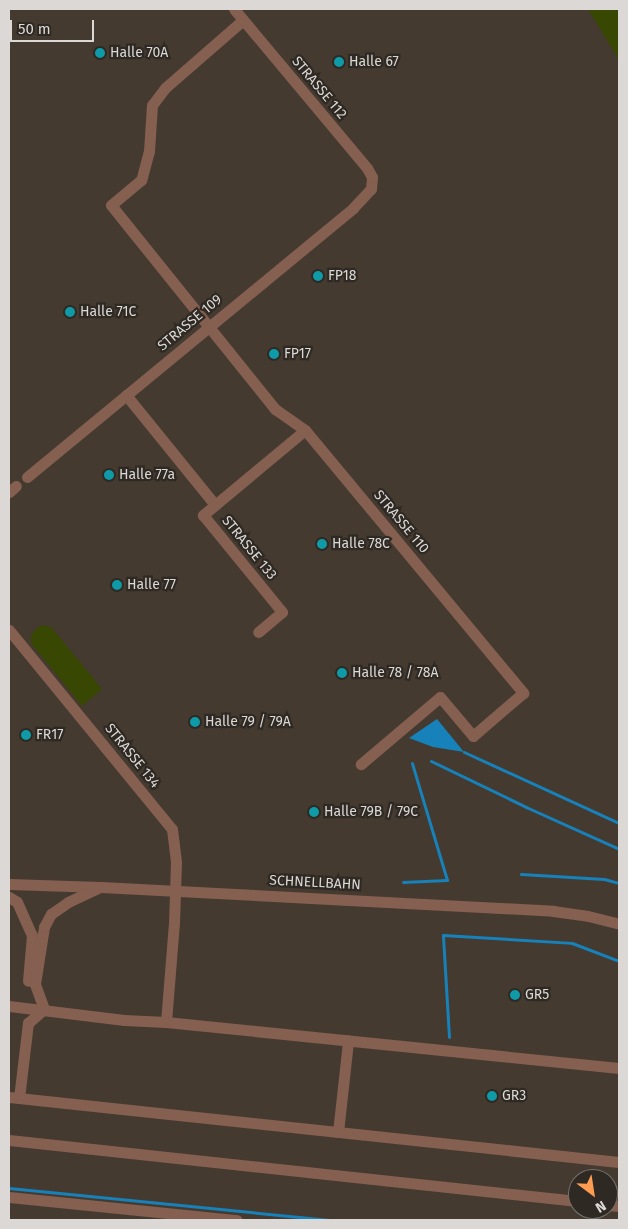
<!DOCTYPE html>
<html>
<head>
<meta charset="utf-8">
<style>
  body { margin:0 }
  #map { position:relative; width:628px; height:1229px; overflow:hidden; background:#39332e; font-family:"Fira Sans",sans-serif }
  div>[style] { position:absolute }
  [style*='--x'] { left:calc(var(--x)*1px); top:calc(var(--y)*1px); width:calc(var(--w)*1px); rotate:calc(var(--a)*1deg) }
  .built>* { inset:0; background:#443a30 }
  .green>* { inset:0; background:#384701 }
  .water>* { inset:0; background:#1781ba }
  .stream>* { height:3px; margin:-1.5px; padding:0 1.5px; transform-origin:1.5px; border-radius:1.5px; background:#1781ba }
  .street>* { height:11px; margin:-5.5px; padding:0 5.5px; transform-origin:5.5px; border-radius:5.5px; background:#855f4f }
  .street-bridge>* { height:11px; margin:-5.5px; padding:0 5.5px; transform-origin:5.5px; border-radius:5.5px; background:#855f4f }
  .dots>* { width:14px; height:14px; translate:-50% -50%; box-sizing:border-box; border:2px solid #2f2924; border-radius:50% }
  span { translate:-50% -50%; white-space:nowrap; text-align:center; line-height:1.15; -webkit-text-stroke:4.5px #2f2924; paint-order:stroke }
  .poi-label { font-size:14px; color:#dbd8d5 }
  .left { translate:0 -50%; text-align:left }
  .street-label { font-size:14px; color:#dbd8d5 }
  .frame { position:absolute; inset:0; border:10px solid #dbd8d5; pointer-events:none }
  .north { position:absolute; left:568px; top:1169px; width:50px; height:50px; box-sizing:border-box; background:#2f2924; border:1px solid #746f6b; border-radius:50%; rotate:149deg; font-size:14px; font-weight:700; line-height:20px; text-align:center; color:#dbd8d5 }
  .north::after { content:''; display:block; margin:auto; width:18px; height:22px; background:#fc9d53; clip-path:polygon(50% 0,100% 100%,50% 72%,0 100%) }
  .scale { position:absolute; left:10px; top:20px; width:84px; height:22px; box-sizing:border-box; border:2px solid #dbd8d5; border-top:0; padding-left:6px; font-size:15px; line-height:18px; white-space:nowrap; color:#dbd8d5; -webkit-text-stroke:4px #2f2924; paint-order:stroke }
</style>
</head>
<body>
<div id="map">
  <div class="built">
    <div style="clip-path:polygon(evenodd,9px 9px,619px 9px,619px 1220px,9px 1220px,9px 9px,578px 1179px,608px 1179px,608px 1209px,578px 1209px,578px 1179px)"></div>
  </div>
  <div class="green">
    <div style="clip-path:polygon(588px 9px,619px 9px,619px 60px)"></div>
    <div style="clip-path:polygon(42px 625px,51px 627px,102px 689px,82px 706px,31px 643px,31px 635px,36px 629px)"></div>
  </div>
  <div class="water">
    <div style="clip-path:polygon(437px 719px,464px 752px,433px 747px,409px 738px)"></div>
  </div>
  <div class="stream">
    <div style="--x:464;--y:752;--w:170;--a:24.6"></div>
    <div style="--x:431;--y:761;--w:106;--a:25.8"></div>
    <div style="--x:526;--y:807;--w:102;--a:24.3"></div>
    <div style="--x:521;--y:874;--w:83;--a:3.4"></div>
    <div style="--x:604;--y:879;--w:16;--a:15"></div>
    <div style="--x:403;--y:882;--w:44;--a:-2.6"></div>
    <div style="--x:447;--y:880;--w:122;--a:-106.7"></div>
    <div style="--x:449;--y:1037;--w:102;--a:-93.4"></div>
    <div style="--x:443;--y:935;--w:129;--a:3.5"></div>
    <div style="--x:572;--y:943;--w:50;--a:21"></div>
    <div style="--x:9;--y:1188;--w:322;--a:5.7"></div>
  </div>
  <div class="street">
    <div style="--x:243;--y:20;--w:103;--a:138.9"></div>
    <div style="--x:165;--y:88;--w:21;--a:127"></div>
    <div style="--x:152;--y:105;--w:46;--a:93.7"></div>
    <div style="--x:149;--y:151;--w:30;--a:105"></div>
    <div style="--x:141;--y:180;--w:39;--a:140"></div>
    <div style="--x:111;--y:205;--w:262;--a:51.2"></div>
    <div style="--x:275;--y:409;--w:37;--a:35"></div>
    <div style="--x:305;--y:430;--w:342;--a:50.3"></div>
    <div style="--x:523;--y:693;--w:66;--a:139.3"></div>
    <div style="--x:473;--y:736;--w:51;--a:-130.2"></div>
    <div style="--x:440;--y:697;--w:104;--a:139.7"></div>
    <div style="--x:126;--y:395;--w:141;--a:51"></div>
    <div style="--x:215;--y:505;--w:16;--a:140"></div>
    <div style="--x:203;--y:515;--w:125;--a:50.8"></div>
    <div style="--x:282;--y:612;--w:31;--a:140"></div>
    <div style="--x:27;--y:477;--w:423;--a:-39.5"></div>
    <div style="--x:353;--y:208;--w:26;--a:-47"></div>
    <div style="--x:371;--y:189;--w:12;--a:-85"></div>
    <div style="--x:372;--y:177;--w:10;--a:-119"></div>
    <div style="--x:367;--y:168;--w:207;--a:-129.9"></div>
    <div style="--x:9;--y:492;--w:9;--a:-41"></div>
    <div style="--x:215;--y:505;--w:117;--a:-39.8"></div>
    <div style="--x:9;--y:630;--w:257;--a:50.7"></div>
    <div style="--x:172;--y:829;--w:33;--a:83"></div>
    <div style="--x:9;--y:884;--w:92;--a:1.9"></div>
    <div style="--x:101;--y:887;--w:453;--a:3"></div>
    <div style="--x:553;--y:911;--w:35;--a:8"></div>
    <div style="--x:588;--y:916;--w:32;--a:14"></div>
    <div style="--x:9;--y:897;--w:9;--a:32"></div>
    <div style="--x:17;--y:902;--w:36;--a:66"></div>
    <div style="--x:32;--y:935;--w:46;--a:95"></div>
    <div style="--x:9;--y:1006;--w:116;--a:6.9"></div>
    <div style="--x:124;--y:1020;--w:42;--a:2.7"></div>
    <div style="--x:166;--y:1022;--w:99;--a:-85.4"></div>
    <div style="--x:44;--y:1009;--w:27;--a:-110"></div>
    <div style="--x:35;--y:984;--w:58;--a:-81"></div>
    <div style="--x:44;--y:927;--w:15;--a:-62"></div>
    <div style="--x:51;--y:914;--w:21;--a:-35"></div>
    <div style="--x:68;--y:902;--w:33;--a:-25"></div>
    <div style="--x:166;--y:1022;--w:455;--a:5.8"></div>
    <div style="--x:9;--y:1097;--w:613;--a:6.08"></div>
    <div style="--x:19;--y:1098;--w:76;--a:-83.2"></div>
    <div style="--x:28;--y:1023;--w:21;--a:-41"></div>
    <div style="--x:338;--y:1132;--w:92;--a:-83.7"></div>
    <div style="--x:9;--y:1140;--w:572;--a:6.12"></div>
    <div style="--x:9;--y:1197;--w:229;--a:5.8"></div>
    <div style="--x:608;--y:1205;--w:11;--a:5"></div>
  </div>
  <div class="street-bridge">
    <div style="--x:174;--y:923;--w:61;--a:-88.1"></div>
  </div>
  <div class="dots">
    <div style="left:100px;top:53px;background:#0f9aa8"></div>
    <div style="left:339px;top:62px;background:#0f9aa8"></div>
    <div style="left:318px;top:276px;background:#0f9aa8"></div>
    <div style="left:70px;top:312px;background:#0f9aa8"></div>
    <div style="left:274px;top:354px;background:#0f9aa8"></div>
    <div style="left:109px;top:475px;background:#0f9aa8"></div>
    <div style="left:322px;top:544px;background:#0f9aa8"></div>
    <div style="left:117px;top:585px;background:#0f9aa8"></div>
    <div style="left:342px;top:673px;background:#0f9aa8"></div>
    <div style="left:195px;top:722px;background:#0f9aa8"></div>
    <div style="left:26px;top:735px;background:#0f9aa8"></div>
    <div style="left:314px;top:812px;background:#0f9aa8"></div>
    <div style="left:515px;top:995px;background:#0f9aa8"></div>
    <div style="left:492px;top:1096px;background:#0f9aa8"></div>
  </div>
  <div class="poi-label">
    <span class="left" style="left:110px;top:53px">Halle 70A</span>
    <span class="left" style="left:349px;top:62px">Halle 67</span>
    <span class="left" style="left:328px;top:276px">FP18</span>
    <span class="left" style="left:80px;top:312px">Halle 71C</span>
    <span class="left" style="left:284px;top:354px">FP17</span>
    <span class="left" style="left:119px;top:475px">Halle 77a</span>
    <span class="left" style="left:332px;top:544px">Halle 78C</span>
    <span class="left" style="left:127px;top:585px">Halle 77</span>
    <span class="left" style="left:352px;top:673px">Halle 78 / 78A</span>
    <span class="left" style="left:205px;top:722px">Halle 79 / 79A</span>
    <span class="left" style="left:36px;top:735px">FR17</span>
    <span class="left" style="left:324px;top:812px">Halle 79B / 79C</span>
    <span class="left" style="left:525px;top:995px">GR5</span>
    <span class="left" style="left:502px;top:1096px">GR3</span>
  </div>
  <div class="street-label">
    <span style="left:319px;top:88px;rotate:50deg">STRASSE 112</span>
    <span style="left:190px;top:323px;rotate:-40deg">STRASSE 109</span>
    <span style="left:401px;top:522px;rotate:50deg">STRASSE 110</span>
    <span style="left:249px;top:548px;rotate:51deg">STRASSE 133</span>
    <span style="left:132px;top:756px;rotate:51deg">STRASSE 134</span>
    <span style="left:315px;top:883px;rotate:3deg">SCHNELLBAHN</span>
  </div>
  <div class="frame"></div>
  <div class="north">N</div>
  <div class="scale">50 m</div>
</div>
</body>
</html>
